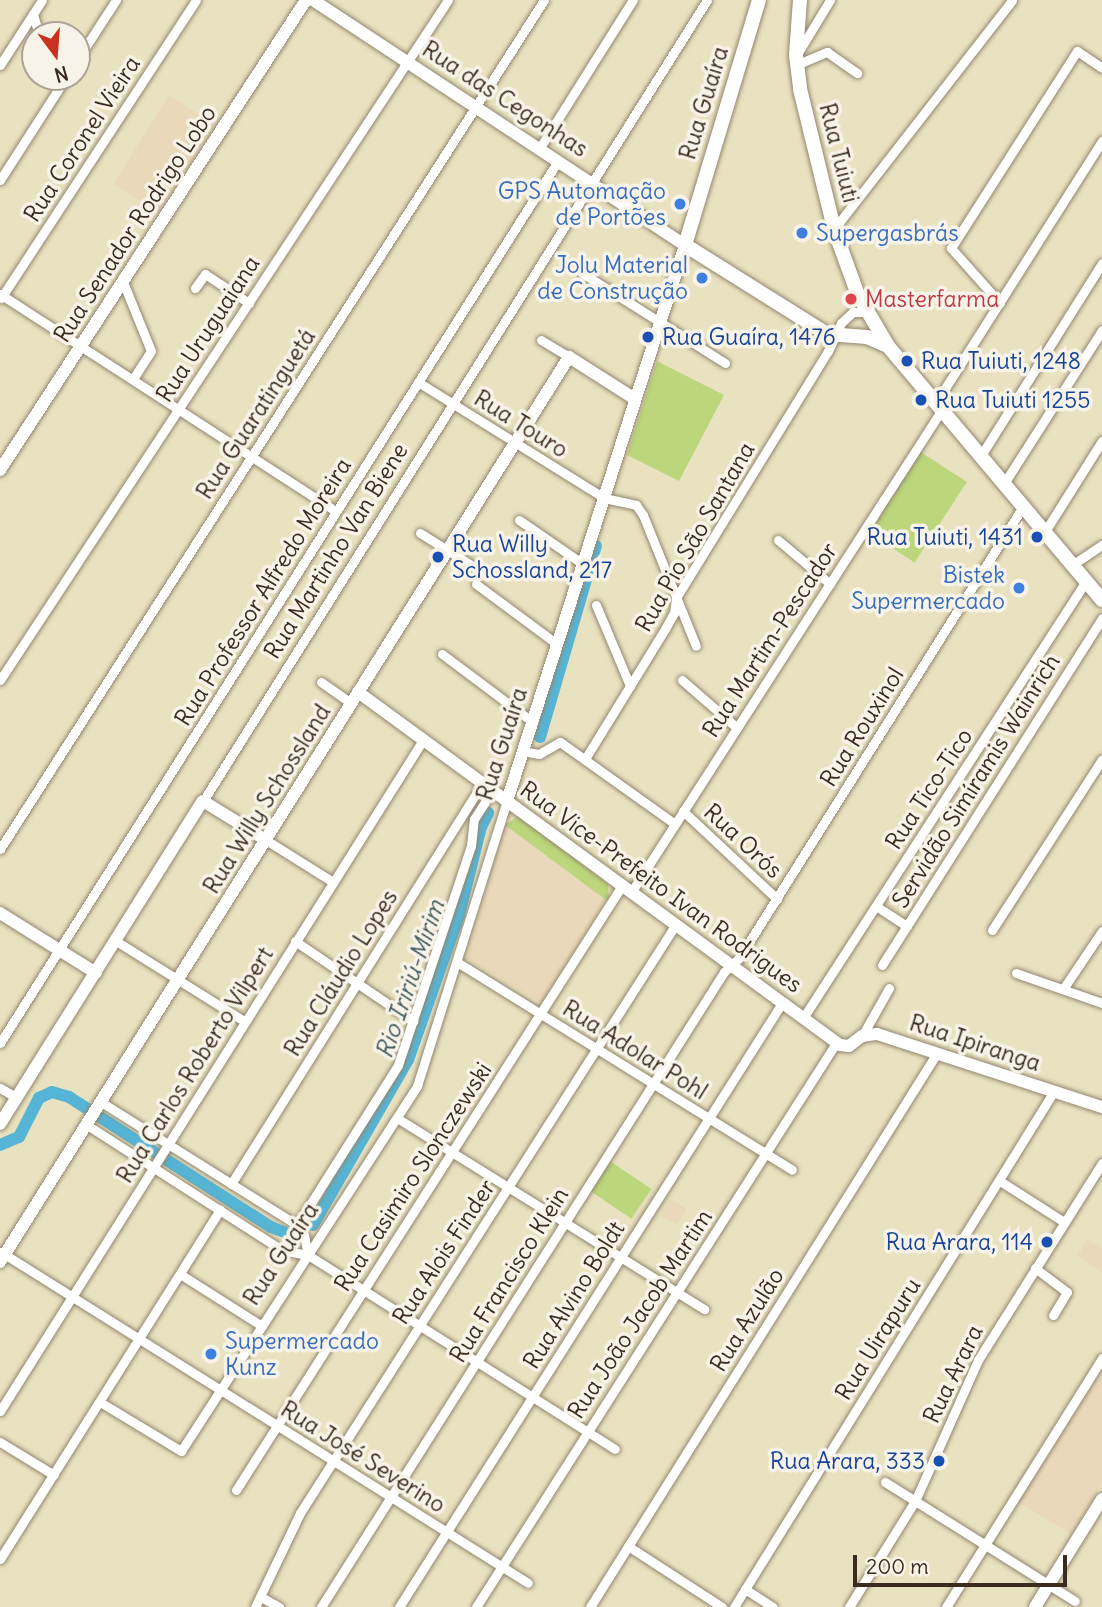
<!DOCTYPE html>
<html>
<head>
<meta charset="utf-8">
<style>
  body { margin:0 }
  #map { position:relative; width:1102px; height:1607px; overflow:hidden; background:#e9e2c0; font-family:Delius,sans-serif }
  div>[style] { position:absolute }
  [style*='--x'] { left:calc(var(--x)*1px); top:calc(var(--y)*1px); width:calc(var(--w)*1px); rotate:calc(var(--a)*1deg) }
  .built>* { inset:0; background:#ead8ba; transform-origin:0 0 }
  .green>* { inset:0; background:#bcd67b; transform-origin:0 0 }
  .river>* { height:12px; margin:-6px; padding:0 6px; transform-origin:6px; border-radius:6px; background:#56b4d4 }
  .roads { filter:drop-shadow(0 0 2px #92866f) drop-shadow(0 0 2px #92866f) }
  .street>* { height:9px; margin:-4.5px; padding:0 4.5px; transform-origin:4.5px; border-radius:4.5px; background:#fff }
  .secondary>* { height:12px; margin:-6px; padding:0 6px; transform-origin:6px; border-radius:6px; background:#fff }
  .primary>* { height:14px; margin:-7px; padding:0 7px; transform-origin:7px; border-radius:7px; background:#fff }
  .dots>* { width:19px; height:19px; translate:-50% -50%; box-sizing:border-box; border:4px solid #f7f3e8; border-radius:50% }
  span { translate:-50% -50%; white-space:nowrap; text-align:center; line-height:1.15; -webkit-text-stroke:7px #f7f3e8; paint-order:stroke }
  .street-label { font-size:23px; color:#3b2a1e }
  .shop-label { font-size:23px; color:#366cbe }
  .right { translate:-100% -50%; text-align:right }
  .left { translate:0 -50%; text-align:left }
  .health-label { font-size:23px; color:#be3a42 }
  .transit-label { font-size:23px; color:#164399 }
  .water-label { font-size:24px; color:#445a5e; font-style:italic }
  .north { position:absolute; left:21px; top:21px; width:70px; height:70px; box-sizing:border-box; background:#f7f3e8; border:2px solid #aca397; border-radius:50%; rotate:164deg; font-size:19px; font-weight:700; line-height:28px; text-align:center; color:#3b2a1e }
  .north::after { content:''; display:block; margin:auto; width:24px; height:32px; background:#c8321e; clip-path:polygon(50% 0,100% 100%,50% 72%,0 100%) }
  .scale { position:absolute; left:853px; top:1555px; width:214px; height:32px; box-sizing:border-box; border:4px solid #3b2a1e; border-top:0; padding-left:9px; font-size:21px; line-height:24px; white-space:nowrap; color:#3b2a1e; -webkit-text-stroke:5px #f7f3e8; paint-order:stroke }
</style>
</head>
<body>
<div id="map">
  <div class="built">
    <div style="left:169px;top:95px;width:54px;height:105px;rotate:32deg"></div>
    <div style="clip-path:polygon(505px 825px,606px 900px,541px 1003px,466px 958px)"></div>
    <div style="left:671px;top:1199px;width:19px;height:19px;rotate:32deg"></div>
    <div style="clip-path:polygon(1088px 1239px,1102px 1249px,1102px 1273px,1077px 1256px)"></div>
    <div style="clip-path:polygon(1102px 1370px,1102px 1483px,1071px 1534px,1018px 1502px)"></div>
  </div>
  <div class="green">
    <div style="clip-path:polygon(657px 361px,724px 395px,679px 481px,627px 455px)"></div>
    <div style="left:919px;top:451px;width:57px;height:96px;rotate:33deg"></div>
    <div style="clip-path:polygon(518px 816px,608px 884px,609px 898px,606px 900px,505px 825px)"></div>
    <div style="left:610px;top:1161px;width:50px;height:36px;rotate:34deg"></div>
  </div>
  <div class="river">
    <div style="--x:540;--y:737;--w:199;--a:-73.7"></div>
    <div style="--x:0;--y:1145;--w:21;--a:-23"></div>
    <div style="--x:19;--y:1137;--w:44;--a:-62.9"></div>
    <div style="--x:39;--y:1098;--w:14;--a:-25"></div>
    <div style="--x:52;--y:1092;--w:18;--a:16"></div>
    <div style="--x:69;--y:1097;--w:240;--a:32.8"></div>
    <div style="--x:271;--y:1227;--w:14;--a:21"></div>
    <div style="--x:313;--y:1225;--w:190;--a:-60.1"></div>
    <div style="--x:408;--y:1060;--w:154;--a:-70.6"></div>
    <div style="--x:459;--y:915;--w:91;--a:-76"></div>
    <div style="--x:481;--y:827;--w:16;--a:-63"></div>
  </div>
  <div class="roads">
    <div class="street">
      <div style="--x:33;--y:14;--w:22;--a:74"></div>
      <div style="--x:799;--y:51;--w:60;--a:-58.7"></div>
      <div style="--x:77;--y:60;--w:72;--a:-57"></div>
      <div style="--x:0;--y:65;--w:77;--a:-57.1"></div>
      <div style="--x:796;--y:65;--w:34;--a:-23"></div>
      <div style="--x:827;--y:52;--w:37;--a:35"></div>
      <div style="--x:53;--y:77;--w:15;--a:74"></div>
      <div style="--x:539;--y:149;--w:176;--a:-57.8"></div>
      <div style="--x:0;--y:180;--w:122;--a:-57.3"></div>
      <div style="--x:834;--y:229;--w:290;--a:-52.1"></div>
      <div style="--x:582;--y:273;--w:169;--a:32.2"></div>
      <div style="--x:123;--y:282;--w:74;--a:67.9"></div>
      <div style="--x:151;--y:351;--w:33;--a:123"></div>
      <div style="--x:195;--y:288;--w:17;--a:-54"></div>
      <div style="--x:205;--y:274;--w:53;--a:33.4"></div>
      <div style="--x:0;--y:294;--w:400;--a:32.9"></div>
      <div style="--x:1;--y:298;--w:356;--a:-56.8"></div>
      <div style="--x:1000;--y:303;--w:74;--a:-131.7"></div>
      <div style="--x:951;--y:248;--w:234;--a:-57.4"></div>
      <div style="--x:1077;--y:51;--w:30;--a:34"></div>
      <div style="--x:541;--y:340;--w:33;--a:31"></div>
      <div style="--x:418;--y:382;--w:219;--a:31.9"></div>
      <div style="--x:604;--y:498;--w:33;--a:12"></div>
      <div style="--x:636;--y:505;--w:12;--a:55"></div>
      <div style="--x:643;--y:515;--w:141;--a:68"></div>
      <div style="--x:935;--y:404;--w:312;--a:-57.6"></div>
      <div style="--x:980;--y:457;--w:229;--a:-57.8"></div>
      <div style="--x:1003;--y:485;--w:184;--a:-57.4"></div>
      <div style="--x:519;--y:520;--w:78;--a:34.5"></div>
      <div style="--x:420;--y:533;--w:66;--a:32"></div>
      <div style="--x:1044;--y:533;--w:109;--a:-57.8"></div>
      <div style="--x:778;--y:540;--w:68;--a:40.2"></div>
      <div style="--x:1072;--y:565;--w:36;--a:-34"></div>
      <div style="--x:476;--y:584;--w:101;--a:36.5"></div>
      <div style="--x:596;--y:605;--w:88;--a:67.2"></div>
      <div style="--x:442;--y:654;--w:114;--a:36.8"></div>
      <div style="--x:0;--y:680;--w:814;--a:-56.62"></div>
      <div style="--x:682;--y:680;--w:73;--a:41.1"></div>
      <div style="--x:321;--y:682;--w:37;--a:35"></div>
      <div style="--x:523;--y:751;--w:16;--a:11"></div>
      <div style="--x:539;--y:754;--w:24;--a:-30"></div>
      <div style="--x:560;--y:742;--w:141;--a:35.5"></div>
      <div style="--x:585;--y:759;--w:153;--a:-58.4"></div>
      <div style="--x:665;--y:629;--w:18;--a:-61"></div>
      <div style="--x:674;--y:613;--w:15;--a:-82"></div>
      <div style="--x:676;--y:598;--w:290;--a:-58.4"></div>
      <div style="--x:828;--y:351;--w:31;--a:-65"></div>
      <div style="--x:841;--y:323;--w:16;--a:-43"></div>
      <div style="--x:853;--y:312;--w:14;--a:0"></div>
      <div style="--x:203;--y:801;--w:946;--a:-57.82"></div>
      <div style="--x:683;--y:811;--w:129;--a:43.1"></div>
      <div style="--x:266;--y:840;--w:79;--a:32.1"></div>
      <div style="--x:0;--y:849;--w:1008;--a:-57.35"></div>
      <div style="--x:632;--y:891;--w:571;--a:-57.23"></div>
      <div style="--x:876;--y:906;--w:37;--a:33"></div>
      <div style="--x:992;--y:930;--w:203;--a:-57.2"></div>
      <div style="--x:116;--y:941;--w:151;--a:32"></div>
      <div style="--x:295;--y:941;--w:143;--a:34.1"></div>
      <div style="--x:457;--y:962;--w:394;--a:31.8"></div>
      <div style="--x:882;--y:965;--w:411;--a:-57.6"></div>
      <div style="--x:1016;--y:973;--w:91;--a:19.2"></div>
      <div style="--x:1063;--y:989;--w:70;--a:-56.1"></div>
      <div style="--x:803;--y:1018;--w:521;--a:-57.07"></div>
      <div style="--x:862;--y:1036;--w:55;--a:-60.6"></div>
      <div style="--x:0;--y:1043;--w:1044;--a:-57.68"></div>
      <div style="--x:0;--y:1088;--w:20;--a:30"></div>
      <div style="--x:101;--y:1102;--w:231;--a:32.1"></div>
      <div style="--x:297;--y:1225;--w:12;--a:55"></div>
      <div style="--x:304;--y:1235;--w:20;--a:79"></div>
      <div style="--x:397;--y:1118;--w:362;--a:31.9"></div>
      <div style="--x:87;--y:1125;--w:232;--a:32.7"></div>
      <div style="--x:282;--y:1250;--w:26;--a:11"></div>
      <div style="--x:308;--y:1255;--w:363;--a:32.3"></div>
      <div style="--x:1000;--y:1181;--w:76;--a:32.6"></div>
      <div style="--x:231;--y:1184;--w:474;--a:-57.9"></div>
      <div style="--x:297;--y:1225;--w:189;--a:-57.7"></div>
      <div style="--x:398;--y:1065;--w:231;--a:-71.6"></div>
      <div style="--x:471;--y:846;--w:27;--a:-84"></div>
      <div style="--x:474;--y:819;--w:35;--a:-57"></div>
      <div style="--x:1;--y:1252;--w:622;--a:32.13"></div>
      <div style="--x:1035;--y:1268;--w:40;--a:37"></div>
      <div style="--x:1067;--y:1292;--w:27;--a:121"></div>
      <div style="--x:180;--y:1274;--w:97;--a:32.4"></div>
      <div style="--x:100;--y:1402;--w:95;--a:31.2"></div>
      <div style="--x:181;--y:1451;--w:435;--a:-57.1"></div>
      <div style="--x:417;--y:1086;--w:299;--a:-72.5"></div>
      <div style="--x:0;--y:1411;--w:793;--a:-57.77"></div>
      <div style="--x:0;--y:1442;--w:63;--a:31.4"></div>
      <div style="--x:885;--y:1482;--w:224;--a:32.1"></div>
      <div style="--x:236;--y:1490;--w:719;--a:-57.44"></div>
      <div style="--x:628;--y:1546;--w:112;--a:33"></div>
      <div style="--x:0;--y:1559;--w:413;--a:-57.8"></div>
      <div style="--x:745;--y:1589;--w:33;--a:33"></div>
      <div style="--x:261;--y:1597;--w:21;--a:29"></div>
      <div style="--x:255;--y:1607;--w:104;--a:-64.4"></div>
      <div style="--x:300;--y:1513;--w:699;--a:-57.45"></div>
      <div style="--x:321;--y:1607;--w:752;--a:-57.6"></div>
      <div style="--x:724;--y:972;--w:21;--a:-43"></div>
      <div style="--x:739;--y:958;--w:532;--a:-57.83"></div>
      <div style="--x:399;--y:1607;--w:715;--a:-57.62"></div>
      <div style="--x:476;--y:1607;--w:669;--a:-57.45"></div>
      <div style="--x:590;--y:1607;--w:654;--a:-57.94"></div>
      <div style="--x:734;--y:1607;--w:607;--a:-58.19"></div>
      <div style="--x:849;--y:1607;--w:125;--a:-58.1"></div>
      <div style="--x:915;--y:1501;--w:154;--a:-65.9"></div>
      <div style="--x:978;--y:1360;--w:233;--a:-57.8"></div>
      <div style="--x:946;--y:1607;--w:294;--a:-57.9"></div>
    </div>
    <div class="secondary">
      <div style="--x:313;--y:0;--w:445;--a:33.4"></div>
      <div style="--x:685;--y:245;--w:584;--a:107.75"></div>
      <div style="--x:0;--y:470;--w:561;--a:-56.93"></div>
      <div style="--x:358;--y:692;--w:597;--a:36.22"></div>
      <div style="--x:840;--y:1045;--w:9;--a:6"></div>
      <div style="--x:849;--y:1046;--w:16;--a:-38"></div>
      <div style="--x:862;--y:1036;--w:15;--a:-8"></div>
      <div style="--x:877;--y:1034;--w:237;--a:18"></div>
      <div style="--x:0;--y:913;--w:113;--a:32"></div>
      <div style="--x:0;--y:1124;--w:381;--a:-57.9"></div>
      <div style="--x:203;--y:801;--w:74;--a:31.8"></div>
      <div style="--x:0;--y:1262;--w:1069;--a:-57.84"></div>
      <div style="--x:569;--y:357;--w:78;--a:32.5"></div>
      <div style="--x:1035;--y:1607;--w:127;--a:-58.2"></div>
    </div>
    <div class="primary">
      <div style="--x:759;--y:0;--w:256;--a:106.8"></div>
      <div style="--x:685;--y:245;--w:168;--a:32.1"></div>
      <div style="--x:827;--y:334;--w:40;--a:4.3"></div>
      <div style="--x:867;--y:337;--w:21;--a:23"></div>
      <div style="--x:800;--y:0;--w:55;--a:94.2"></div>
      <div style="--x:796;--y:55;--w:34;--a:83"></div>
      <div style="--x:800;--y:89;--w:144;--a:76.3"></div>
      <div style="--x:834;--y:229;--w:70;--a:70"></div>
      <div style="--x:858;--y:295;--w:59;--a:59.5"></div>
      <div style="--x:888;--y:346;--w:332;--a:49.9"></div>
    </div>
  </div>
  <div class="dots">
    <div style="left:680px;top:204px;background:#3f7fe0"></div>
    <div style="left:802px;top:233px;background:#3f7fe0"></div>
    <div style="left:702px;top:278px;background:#3f7fe0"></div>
    <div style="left:851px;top:299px;background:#e0444e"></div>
    <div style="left:648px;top:337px;background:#1a4fb4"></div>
    <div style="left:907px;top:361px;background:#1a4fb4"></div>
    <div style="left:921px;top:400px;background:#1a4fb4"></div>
    <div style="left:1037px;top:537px;background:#1a4fb4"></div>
    <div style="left:438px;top:557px;background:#1a4fb4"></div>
    <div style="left:1019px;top:588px;background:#3f7fe0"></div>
    <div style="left:1047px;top:1242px;background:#1a4fb4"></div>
    <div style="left:211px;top:1354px;background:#3f7fe0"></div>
    <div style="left:939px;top:1461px;background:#1a4fb4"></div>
  </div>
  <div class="street-label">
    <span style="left:505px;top:99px;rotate:33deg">Rua das Cegonhas</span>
    <span style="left:704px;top:103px;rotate:-73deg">Rua Guaíra</span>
    <span style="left:82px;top:139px;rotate:-57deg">Rua Coronel Vieira</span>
    <span style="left:839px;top:153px;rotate:76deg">Rua Tuiuti</span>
    <span style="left:135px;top:224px;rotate:-57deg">Rua Senador Rodrigo Lobo</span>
    <span style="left:208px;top:329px;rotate:-57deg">Rua Uruguaiana</span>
    <span style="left:256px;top:414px;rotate:-57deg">Rua Guaratinguetá</span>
    <span style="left:521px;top:424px;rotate:32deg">Rua Touro</span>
    <span style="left:695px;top:537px;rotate:-60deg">Rua Pio São Santana</span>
    <span style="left:336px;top:551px;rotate:-58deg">Rua Martinho Van Biene</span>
    <span style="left:263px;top:592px;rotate:-58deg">Rua Professor Alfredo Moreira</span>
    <span style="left:770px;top:640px;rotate:-57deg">Rua Martim-Pescador</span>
    <span style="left:862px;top:727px;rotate:-58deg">Rua Rouxinol</span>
    <span style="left:502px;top:744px;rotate:-72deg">Rua Guaíra</span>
    <span style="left:976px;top:781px;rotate:-58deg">Servidão Simíramis Wainrich</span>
    <span style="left:929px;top:789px;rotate:-57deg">Rua Tico-Tico</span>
    <span style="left:267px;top:799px;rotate:-58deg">Rua Willy Schossland</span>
    <span style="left:743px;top:841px;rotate:43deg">Rua Orós</span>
    <span style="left:661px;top:887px;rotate:36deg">Rua Vice-Prefeito Ivan Rodrigues</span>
    <span style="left:341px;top:973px;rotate:-58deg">Rua Cláudio Lopes</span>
    <span style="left:975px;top:1043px;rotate:18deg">Rua Ipiranga</span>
    <span style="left:635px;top:1050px;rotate:32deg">Rua Adolar Pohl</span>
    <span style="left:195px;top:1065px;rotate:-58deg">Rua Carlos Roberto Vilpert</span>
    <span style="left:413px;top:1177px;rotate:-57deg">Rua Casimiro Slonczewski</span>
    <span style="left:444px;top:1252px;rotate:-57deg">Rua Alois Finder</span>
    <span style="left:281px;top:1254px;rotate:-57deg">Rua Guaíra</span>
    <span style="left:509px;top:1275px;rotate:-58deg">Rua Francisco Klein</span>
    <span style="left:574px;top:1295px;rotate:-58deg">Rua Alvino Boldt</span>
    <span style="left:640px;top:1314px;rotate:-57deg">Rua João Jacob Martim</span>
    <span style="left:747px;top:1320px;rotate:-58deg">Rua Azulão</span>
    <span style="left:878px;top:1339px;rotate:-58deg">Rua Uirapuru</span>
    <span style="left:953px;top:1374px;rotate:-64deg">Rua Arara</span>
    <span style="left:363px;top:1457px;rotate:32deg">Rua José Severino</span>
  </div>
  <div class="shop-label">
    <span class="right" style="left:666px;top:204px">GPS Automação<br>de Portões</span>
    <span class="left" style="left:816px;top:233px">Supergasbrás</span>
    <span class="right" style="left:688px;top:278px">Jolu Material<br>de Construção</span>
    <span class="right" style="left:1005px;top:588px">Bistek<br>Supermercado</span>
    <span class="left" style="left:225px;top:1354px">Supermercado<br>Kunz</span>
  </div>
  <div class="health-label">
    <span class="left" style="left:865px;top:299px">Masterfarma</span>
  </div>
  <div class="transit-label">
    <span class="left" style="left:662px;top:337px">Rua Guaíra, 1476</span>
    <span class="left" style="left:921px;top:361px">Rua Tuiuti, 1248</span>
    <span class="left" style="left:935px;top:400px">Rua Tuiuti 1255</span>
    <span class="right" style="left:1023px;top:537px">Rua Tuiuti, 1431</span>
    <span class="left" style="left:452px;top:557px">Rua Willy<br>Schossland, 217</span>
    <span class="right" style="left:1033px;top:1242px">Rua Arara, 114</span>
    <span class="right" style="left:925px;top:1461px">Rua Arara, 333</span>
  </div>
  <div class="water-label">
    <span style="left:410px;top:979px;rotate:-71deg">Rio Iririú-Mirim</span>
  </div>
  <div class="north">N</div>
  <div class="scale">200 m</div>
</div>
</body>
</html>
